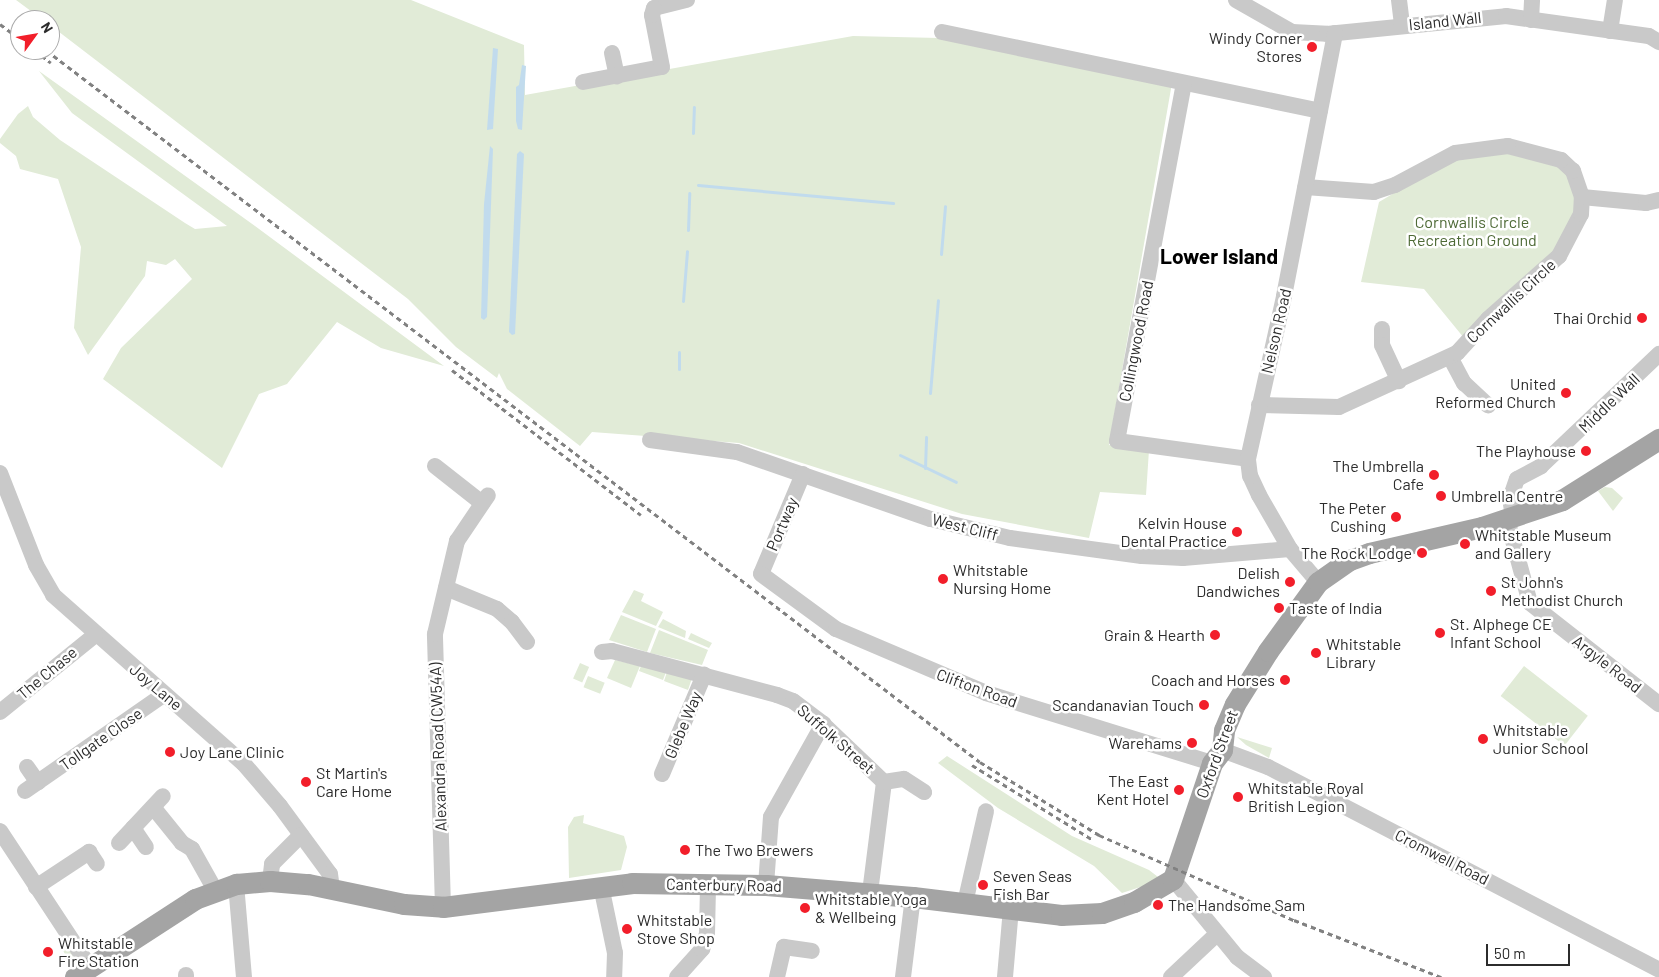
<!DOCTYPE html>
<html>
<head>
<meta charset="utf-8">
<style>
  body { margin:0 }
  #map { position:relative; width:1659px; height:977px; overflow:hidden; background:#fff; font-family:Barlow,sans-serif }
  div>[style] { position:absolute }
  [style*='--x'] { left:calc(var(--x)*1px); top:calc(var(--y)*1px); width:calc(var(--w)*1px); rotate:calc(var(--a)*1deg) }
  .green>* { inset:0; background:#e1ebd7; transform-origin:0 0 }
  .water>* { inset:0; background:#c1dbed }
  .stream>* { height:3px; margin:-1.5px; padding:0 1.5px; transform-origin:1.5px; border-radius:1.5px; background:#c1dbed }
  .minor>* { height:16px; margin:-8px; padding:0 8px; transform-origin:8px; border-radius:8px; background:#c9c9c9 }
  .major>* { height:21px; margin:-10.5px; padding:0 10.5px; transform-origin:10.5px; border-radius:10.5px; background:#a4a4a4 }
  .rail>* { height:3px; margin-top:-1.5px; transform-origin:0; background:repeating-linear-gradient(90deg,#818181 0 5px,transparent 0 9px) }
  .dots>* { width:14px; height:14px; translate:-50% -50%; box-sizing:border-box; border:2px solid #fff; border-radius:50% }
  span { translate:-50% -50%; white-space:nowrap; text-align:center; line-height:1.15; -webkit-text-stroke:5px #fff; paint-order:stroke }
  .street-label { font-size:16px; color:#2c2c2c }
  .poi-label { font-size:16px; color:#2c2c2c }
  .right { translate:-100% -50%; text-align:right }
  .left { translate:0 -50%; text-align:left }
  .park-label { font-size:16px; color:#4e6a36 }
  .district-label { font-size:21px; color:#000; font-weight:700 }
  .north { position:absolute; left:10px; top:10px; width:50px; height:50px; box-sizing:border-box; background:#fff; border:1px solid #ababab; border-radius:50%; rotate:58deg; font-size:14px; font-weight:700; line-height:20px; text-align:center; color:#2c2c2c }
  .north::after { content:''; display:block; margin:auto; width:18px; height:22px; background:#f21e2a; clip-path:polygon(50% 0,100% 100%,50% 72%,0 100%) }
  .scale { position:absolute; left:1486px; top:944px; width:84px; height:22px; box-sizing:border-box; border:2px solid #2c2c2c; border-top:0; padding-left:6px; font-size:15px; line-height:18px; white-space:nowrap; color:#2c2c2c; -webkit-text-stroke:4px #fff; paint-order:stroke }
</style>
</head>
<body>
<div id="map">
  <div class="green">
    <div style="clip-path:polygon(16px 0,411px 0,524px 45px,525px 95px,853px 36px,939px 38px,1172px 83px,1109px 445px,1149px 450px,1146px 495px,1100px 492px,1089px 538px,962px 514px,739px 443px,592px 432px,580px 446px,507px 389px,499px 373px,497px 378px,456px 347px,408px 299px,50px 25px,50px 20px,43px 20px)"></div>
    <div style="clip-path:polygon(39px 71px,255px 226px,444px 366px,381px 348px,337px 322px,287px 384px,259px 394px,222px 468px,103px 379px,121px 348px,192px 279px,175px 259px,166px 265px,147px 261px,145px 276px,88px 355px,74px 328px,81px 247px,58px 179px,20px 169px,16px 156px,0 143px,0 139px,18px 114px,28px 106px,33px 117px,60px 140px,185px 223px,195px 229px,227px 226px,72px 113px)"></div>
    <div style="clip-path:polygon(1507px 153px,1550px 161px,1569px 174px,1578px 206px,1559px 250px,1464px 338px,1424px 289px,1361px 282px,1379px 202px,1443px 164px,1474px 155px)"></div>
    <div style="clip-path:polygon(1605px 487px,1612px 488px,1623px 498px,1613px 511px,1598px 491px)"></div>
    <div style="clip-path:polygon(634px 590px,644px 594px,641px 601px,663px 612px,656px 626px,622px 612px)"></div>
    <div style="clip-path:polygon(621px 615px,656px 629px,647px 652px,609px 640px)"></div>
    <div style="clip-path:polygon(663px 619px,686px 631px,685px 638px,658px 627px)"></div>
    <div style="clip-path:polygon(659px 630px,708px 650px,702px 665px,650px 653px)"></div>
    <div style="clip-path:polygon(691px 633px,712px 643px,709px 648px,688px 639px)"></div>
    <div style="clip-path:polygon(615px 660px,640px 666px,631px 688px,607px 678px)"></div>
    <div style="left:580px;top:663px;width:10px;height:17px;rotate:24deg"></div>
    <div style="clip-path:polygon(641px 666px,666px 672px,663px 680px,639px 671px)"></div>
    <div style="left:1524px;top:666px;width:81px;height:38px;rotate:38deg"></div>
    <div style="clip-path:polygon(667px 672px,692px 678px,688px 690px,664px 681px)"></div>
    <div style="left:588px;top:676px;width:18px;height:12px;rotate:22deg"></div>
    <div style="clip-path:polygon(1237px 737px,1272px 748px,1269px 758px,1246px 745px)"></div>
    <div style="clip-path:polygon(947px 756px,1072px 836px,1149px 870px,1162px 880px,1122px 893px,1094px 866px,998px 808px,938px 763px)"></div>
    <div style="clip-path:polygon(584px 815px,583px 823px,624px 836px,627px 847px,621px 870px,569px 878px,568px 827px,574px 817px)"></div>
    <div style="clip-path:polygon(63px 940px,73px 954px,73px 964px,71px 960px,66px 964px,60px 957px,65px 954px,59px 944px)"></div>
  </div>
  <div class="water">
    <div style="clip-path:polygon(493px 48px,498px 49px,493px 129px,487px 130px)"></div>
    <div style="clip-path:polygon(522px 65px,526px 66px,522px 130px,518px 129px,516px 121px,516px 87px,519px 85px)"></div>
    <div style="clip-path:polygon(490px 146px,493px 149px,487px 317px,484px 320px,481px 318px,484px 204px)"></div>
    <div style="clip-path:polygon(520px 151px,524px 154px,515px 334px,512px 335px,509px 332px,517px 154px)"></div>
  </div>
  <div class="stream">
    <div style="--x:693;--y:133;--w:26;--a:-88"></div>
    <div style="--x:698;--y:185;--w:196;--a:5.3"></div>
    <div style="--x:688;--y:230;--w:37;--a:-88"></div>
    <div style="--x:941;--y:254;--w:48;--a:-85.2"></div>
    <div style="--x:683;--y:301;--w:50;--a:-85.4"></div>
    <div style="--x:679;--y:369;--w:17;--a:-90"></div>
    <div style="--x:930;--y:393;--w:93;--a:-85.1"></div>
    <div style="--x:900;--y:455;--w:62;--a:25.7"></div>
    <div style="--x:925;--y:468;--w:31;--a:-88"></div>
  </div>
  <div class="minor">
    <div style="--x:1236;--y:0;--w:64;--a:29.7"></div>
    <div style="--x:1292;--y:32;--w:35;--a:3"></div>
    <div style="--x:1327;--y:34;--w:180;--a:-5.7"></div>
    <div style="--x:1506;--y:16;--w:144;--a:8"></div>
    <div style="--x:1649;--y:36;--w:12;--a:31"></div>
    <div style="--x:1399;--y:0;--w:26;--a:83"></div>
    <div style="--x:654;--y:8;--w:34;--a:-14"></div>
    <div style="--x:1531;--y:20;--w:20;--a:-87"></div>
    <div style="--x:1610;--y:31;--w:31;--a:-81"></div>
    <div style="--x:942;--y:32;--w:386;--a:11.8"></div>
    <div style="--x:612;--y:53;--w:24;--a:78"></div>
    <div style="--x:583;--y:82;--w:80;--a:-10.8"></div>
    <div style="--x:662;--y:67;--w:53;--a:-100.9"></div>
    <div style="--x:652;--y:15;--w:7;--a:-74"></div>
    <div style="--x:1184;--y:83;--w:364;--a:100.6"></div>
    <div style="--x:1117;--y:441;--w:132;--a:7.8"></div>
    <div style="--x:1582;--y:197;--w:64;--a:5.4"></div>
    <div style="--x:1646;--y:203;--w:13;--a:-13"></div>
    <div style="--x:1382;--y:329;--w:16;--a:90"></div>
    <div style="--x:1382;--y:345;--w:40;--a:65"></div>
    <div style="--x:1450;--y:357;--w:30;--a:62"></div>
    <div style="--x:1464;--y:383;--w:33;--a:43"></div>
    <div style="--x:1259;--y:405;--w:80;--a:1.4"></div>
    <div style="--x:1339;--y:407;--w:130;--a:-24.6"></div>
    <div style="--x:1457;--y:353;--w:46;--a:-47.6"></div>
    <div style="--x:1488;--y:319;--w:95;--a:-41.6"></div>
    <div style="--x:1559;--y:256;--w:47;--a:-62.4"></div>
    <div style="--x:1581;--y:214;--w:17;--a:-87"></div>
    <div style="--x:1582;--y:197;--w:28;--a:-109"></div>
    <div style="--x:1573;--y:171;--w:16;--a:-137"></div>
    <div style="--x:1561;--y:160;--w:55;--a:-165.2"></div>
    <div style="--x:1508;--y:146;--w:53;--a:172.5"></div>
    <div style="--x:1455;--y:153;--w:68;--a:151.9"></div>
    <div style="--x:1395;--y:185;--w:22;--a:162"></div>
    <div style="--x:1374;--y:192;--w:69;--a:-175.9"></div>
    <div style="--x:650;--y:440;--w:88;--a:7.9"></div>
    <div style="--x:737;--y:452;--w:205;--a:19.1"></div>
    <div style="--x:931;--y:519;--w:81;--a:13.5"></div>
    <div style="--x:1010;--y:538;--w:133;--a:7.8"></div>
    <div style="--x:1142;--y:556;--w:41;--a:2.8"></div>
    <div style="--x:1183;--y:558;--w:107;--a:-4.8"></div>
    <div style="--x:435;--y:466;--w:60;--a:38.2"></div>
    <div style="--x:0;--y:473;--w:99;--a:68.6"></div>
    <div style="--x:36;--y:565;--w:34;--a:60"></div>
    <div style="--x:53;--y:595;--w:255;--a:41.5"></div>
    <div style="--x:244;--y:764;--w:55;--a:49.4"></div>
    <div style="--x:280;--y:806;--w:84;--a:53.7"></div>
    <div style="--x:330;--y:874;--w:14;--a:82"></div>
    <div style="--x:803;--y:474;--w:108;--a:112.8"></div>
    <div style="--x:761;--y:574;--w:93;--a:36.3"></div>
    <div style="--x:836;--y:629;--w:163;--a:23.1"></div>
    <div style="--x:986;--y:693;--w:237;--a:17.2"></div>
    <div style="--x:1513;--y:517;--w:18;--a:-99"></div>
    <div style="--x:1510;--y:499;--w:21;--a:-71"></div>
    <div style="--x:1517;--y:479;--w:27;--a:-28"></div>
    <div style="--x:1541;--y:466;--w:163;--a:-43.5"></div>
    <div style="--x:1507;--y:519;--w:87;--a:74.7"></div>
    <div style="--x:1530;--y:603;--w:164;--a:38.1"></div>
    <div style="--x:1318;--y:582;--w:43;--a:-130.3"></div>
    <div style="--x:1290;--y:549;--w:62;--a:-119.9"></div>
    <div style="--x:1259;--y:495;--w:21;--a:-115"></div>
    <div style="--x:1250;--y:476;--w:17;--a:-97"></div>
    <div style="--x:1248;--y:459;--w:167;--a:-77.5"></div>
    <div style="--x:1284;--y:296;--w:268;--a:-79"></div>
    <div style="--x:446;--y:588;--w:55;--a:22.4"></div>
    <div style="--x:497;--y:609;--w:20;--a:41"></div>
    <div style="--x:512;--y:622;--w:25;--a:53"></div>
    <div style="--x:602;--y:652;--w:10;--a:-6"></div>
    <div style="--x:612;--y:651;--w:171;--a:14.9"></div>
    <div style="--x:777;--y:695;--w:17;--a:21"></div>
    <div style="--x:793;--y:701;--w:38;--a:37"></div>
    <div style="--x:823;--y:724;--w:84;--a:43.6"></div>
    <div style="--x:884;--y:782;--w:112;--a:97.2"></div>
    <div style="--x:0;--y:712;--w:122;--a:-39"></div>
    <div style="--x:1222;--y:750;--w:49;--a:20.3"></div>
    <div style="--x:1268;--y:767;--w:441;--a:27.4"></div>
    <div style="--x:27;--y:767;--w:19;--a:55"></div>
    <div style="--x:662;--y:774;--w:108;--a:-67"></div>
    <div style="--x:884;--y:782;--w:20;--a:-9"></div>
    <div style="--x:904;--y:779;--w:24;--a:33"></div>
    <div style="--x:25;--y:791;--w:168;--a:-34.8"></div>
    <div style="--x:153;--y:807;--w:46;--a:51.1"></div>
    <div style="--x:182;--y:843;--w:12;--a:31"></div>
    <div style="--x:192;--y:849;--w:47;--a:60.7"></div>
    <div style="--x:133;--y:828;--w:23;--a:56"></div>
    <div style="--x:0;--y:831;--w:162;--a:56.6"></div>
    <div style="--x:119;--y:843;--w:64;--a:-46.9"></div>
    <div style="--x:1173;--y:879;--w:101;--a:50.6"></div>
    <div style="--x:1237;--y:957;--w:34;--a:37"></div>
    <div style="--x:270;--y:881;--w:17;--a:-83"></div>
    <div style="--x:272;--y:864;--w:41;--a:-45"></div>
    <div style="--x:236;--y:884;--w:93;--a:85.1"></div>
    <div style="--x:766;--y:885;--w:68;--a:-85.8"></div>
    <div style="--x:771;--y:817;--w:107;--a:-60.8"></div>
    <div style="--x:601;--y:886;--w:68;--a:78.2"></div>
    <div style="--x:615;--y:953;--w:24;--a:92"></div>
    <div style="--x:36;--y:887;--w:64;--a:-33.4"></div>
    <div style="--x:89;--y:852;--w:14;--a:56"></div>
    <div style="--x:965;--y:903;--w:94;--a:-77.1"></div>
    <div style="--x:443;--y:907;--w:273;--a:-91.7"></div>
    <div style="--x:435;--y:634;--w:96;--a:-76.7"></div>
    <div style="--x:457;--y:541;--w:55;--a:-56"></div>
    <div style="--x:186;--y:975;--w:2;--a:90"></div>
    <div style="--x:677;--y:977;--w:38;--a:-48"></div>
    <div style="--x:702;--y:949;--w:16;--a:-72"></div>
    <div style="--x:707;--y:934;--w:49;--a:-88.8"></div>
    <div style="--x:777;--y:977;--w:31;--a:-77"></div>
    <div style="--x:784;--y:947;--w:28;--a:8"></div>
    <div style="--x:903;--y:977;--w:81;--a:-82.9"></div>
    <div style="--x:1005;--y:977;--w:68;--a:-85"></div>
    <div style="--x:1171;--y:977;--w:63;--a:-43.1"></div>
  </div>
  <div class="major">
    <div style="--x:75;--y:977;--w:143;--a:-33"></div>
    <div style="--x:195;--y:899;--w:44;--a:-20.1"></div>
    <div style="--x:236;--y:884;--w:34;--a:-5"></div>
    <div style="--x:270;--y:881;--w:38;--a:5"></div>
    <div style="--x:308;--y:884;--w:98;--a:11.8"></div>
    <div style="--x:404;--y:904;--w:39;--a:4"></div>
    <div style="--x:443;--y:907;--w:191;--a:-7.2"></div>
    <div style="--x:632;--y:883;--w:134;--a:0.9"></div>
    <div style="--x:766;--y:885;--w:147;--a:4.7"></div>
    <div style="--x:913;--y:897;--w:149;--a:6.9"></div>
    <div style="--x:1061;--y:915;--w:41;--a:-2.8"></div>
    <div style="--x:1102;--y:913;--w:34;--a:-19"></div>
    <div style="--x:1134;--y:902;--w:45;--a:-30.5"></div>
    <div style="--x:1173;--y:879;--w:122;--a:-71.4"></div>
    <div style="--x:1212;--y:763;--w:16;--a:-52"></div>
    <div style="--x:1222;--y:750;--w:20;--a:-84"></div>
    <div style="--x:1224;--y:730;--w:28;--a:-67"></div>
    <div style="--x:1235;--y:704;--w:62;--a:-58.1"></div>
    <div style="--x:1268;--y:651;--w:85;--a:-54.1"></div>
    <div style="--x:1318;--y:582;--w:39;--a:-35"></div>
    <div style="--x:1350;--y:560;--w:20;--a:-20"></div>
    <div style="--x:1369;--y:553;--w:116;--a:-13"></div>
    <div style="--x:1482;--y:527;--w:84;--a:-18.6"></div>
    <div style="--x:1562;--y:500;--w:115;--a:-32.2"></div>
  </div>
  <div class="rail">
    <div style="--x:0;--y:24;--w:25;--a:37"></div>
    <div style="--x:34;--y:50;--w:21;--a:37"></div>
    <div style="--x:46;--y:50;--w:1174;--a:37.32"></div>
    <div style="--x:980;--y:762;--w:140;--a:31.5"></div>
    <div style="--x:1099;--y:835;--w:213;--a:23.6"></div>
    <div style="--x:1294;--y:920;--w:158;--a:21.2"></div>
    <div style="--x:452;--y:370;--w:238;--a:37.5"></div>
    <div style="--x:972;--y:765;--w:142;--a:31.8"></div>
  </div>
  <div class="dots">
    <div style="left:1312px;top:47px;background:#f21e2a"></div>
    <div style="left:1642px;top:318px;background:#f21e2a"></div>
    <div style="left:1566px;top:393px;background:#f21e2a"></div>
    <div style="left:1586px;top:451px;background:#f21e2a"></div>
    <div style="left:1434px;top:475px;background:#f21e2a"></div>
    <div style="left:1441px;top:496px;background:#f21e2a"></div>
    <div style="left:1396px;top:517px;background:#f21e2a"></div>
    <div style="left:1237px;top:532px;background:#f21e2a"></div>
    <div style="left:1465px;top:544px;background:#f21e2a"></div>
    <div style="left:1422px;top:553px;background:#f21e2a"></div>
    <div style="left:943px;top:579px;background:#f21e2a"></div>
    <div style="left:1290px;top:582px;background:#f21e2a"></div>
    <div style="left:1491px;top:591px;background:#f21e2a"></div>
    <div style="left:1279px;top:608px;background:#f21e2a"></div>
    <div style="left:1440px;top:633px;background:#f21e2a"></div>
    <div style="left:1215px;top:635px;background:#f21e2a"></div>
    <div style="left:1316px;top:653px;background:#f21e2a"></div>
    <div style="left:1285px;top:680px;background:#f21e2a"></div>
    <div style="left:1204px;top:705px;background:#f21e2a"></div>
    <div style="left:1483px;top:739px;background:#f21e2a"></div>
    <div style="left:1192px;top:743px;background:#f21e2a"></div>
    <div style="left:170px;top:752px;background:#f21e2a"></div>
    <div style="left:306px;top:782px;background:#f21e2a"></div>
    <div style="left:1179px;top:790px;background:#f21e2a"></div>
    <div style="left:1238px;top:797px;background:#f21e2a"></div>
    <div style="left:685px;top:850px;background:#f21e2a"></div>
    <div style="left:983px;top:885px;background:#f21e2a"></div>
    <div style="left:1158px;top:905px;background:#f21e2a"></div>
    <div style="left:805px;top:908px;background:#f21e2a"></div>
    <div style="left:627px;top:929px;background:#f21e2a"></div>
    <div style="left:48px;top:952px;background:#f21e2a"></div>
  </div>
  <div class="street-label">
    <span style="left:1445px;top:21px;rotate:-6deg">Island Wall</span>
    <span style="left:1511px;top:301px;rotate:-43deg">Cornwallis Circle</span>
    <span style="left:1276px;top:331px;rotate:-77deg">Nelson Road</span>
    <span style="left:1136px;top:341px;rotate:-79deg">Collingwood Road</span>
    <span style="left:1609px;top:403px;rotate:-44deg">Middle Wall</span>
    <span style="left:782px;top:524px;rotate:-67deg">Portway</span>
    <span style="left:965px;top:527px;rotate:14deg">West Cliff</span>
    <span style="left:1607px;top:664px;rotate:38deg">Argyle Road</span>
    <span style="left:47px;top:673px;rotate:-40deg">The Chase</span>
    <span style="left:156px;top:687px;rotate:40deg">Joy Lane</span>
    <span style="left:977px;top:688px;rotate:20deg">Clifton Road</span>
    <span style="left:683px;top:725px;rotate:-67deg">Glebe Way</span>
    <span style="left:101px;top:739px;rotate:-35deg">Tollgate Close</span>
    <span style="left:836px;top:739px;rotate:41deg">Suffolk Street</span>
    <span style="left:438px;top:747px;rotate:-92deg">Alexandra Road (CW54A)</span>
    <span style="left:1217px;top:754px;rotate:-70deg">Oxford Street</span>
    <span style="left:1442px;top:857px;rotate:27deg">Cromwell Road</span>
    <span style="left:724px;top:885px;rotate:1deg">Canterbury Road</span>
  </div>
  <div class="poi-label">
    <span class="right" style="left:1302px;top:47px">Windy Corner<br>Stores</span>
    <span class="right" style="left:1632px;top:318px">Thai Orchid</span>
    <span class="right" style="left:1556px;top:393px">United<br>Reformed Church</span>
    <span class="right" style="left:1576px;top:451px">The Playhouse</span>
    <span class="right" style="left:1424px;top:475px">The Umbrella<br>Cafe</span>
    <span class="left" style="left:1451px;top:496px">Umbrella Centre</span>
    <span class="right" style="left:1386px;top:517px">The Peter<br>Cushing</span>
    <span class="right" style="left:1227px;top:532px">Kelvin House<br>Dental Practice</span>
    <span class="left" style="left:1475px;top:544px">Whitstable Museum<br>and Gallery</span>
    <span class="right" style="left:1412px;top:553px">The Rock Lodge</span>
    <span class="left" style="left:953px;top:579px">Whitstable<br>Nursing Home</span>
    <span class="right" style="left:1280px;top:582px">Delish<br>Dandwiches</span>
    <span class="left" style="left:1501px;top:591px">St John's<br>Methodist Church</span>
    <span class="left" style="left:1289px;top:608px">Taste of India</span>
    <span class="left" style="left:1450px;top:633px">St. Alphege CE<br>Infant School</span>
    <span class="right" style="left:1205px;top:635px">Grain &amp; Hearth</span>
    <span class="left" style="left:1326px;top:653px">Whitstable<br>Library</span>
    <span class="right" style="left:1275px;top:680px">Coach and Horses</span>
    <span class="right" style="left:1194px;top:705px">Scandanavian Touch</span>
    <span class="left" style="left:1493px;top:739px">Whitstable<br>Junior School</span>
    <span class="right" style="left:1182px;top:743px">Warehams</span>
    <span class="left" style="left:180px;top:752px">Joy Lane Clinic</span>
    <span class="left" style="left:316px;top:782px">St Martin's<br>Care Home</span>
    <span class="right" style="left:1169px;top:790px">The East<br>Kent Hotel</span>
    <span class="left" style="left:1248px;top:797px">Whitstable Royal<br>British Legion</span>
    <span class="left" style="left:695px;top:850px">The Two Brewers</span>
    <span class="left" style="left:993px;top:885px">Seven Seas<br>Fish Bar</span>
    <span class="left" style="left:815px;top:908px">Whitstable Yoga<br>&amp; Wellbeing</span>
    <span class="left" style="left:1168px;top:905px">The Handsome Sam</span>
    <span class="left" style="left:637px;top:929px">Whitstable<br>Stove Shop</span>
    <span class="left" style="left:58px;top:952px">Whitstable<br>Fire Station</span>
  </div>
  <div class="park-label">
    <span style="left:1472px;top:231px">Cornwallis Circle<br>Recreation Ground</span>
  </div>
  <div class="district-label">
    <span style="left:1219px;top:256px">Lower Island</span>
  </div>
  <div class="north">N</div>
  <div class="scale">50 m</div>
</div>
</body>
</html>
